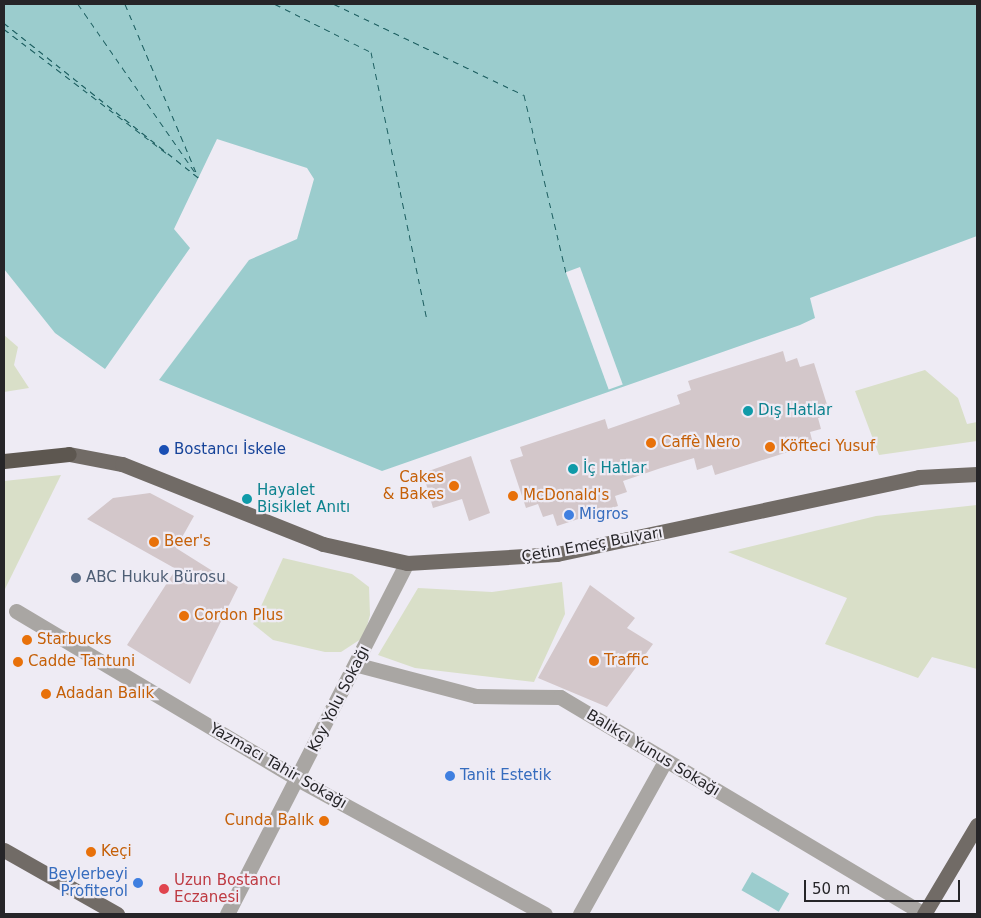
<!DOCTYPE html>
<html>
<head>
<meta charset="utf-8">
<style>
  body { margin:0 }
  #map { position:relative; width:981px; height:918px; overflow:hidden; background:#eeebf4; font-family:"DejaVu Sans",sans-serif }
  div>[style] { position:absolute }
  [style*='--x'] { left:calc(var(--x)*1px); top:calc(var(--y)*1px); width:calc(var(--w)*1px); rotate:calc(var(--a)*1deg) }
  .green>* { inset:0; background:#d9dfc8 }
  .water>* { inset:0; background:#9bcccd; transform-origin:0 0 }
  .pier>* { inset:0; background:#eeebf4; transform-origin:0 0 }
  .ferry>* { height:1px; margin-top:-0.5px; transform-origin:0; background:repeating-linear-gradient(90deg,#1b5d5f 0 6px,transparent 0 11px) }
  .building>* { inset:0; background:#d3c7ca }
  .minor>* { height:15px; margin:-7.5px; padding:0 7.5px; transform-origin:7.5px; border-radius:7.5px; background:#a9a6a3 }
  .major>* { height:15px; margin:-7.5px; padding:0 7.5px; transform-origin:7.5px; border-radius:7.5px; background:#716b66 }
  .highway>* { height:15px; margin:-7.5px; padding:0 7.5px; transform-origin:7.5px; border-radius:7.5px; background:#5d5750 }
  .dots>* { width:14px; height:14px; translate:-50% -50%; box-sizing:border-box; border:2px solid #eeebf4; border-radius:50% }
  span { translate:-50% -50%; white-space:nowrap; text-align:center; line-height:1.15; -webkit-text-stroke:4.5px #eeebf4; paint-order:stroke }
  .culture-label { font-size:15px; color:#0d838f }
  .left { translate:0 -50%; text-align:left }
  .food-label { font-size:15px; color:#c56008 }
  .right { translate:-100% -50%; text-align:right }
  .transit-label { font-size:15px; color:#164399 }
  .shop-label { font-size:15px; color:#366cbe }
  .street-label { font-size:15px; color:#262528 }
  .service-label { font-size:15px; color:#4e5e75 }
  .health-label { font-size:15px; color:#be3a42 }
  .frame { position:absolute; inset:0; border:5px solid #262528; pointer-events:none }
  .scale { position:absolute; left:804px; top:880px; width:156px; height:22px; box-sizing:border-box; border:2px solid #262528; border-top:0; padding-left:6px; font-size:15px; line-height:18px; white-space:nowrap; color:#262528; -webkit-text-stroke:4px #eeebf4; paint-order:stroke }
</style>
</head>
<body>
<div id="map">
  <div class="green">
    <div style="clip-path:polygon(4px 335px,18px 347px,14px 365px,29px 388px,4px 392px)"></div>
    <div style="clip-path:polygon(925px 370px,958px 398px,967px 424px,977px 422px,977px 441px,879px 455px,855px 391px)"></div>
    <div style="clip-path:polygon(61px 475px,4px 591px,4px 481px)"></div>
    <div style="clip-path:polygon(977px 505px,977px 669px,932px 657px,918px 678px,825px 644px,847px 598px,728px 552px,876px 516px)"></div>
    <div style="clip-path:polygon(283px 558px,352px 574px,369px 587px,370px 615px,364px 637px,341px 652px,325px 652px,273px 640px,253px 624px)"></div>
    <div style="clip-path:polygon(562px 582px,565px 614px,534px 682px,415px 668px,378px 655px,418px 588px,492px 592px)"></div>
  </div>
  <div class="water">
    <div style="clip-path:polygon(4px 4px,977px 4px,977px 236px,810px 298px,815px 318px,800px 325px,382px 471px,159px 380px,249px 260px,297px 239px,314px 179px,307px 168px,217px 139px,174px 229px,190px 248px,105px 369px,55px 333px,4px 269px)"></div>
    <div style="left:752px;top:872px;width:43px;height:21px;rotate:30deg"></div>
  </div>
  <div class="pier">
    <div style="left:580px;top:267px;width:125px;height:15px;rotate:70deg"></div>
  </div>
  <div class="ferry">
    <div style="--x:78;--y:4;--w:208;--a:55.2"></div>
    <div style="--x:125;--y:4;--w:188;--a:67.1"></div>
    <div style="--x:275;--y:4;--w:107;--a:26.6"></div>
    <div style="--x:371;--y:52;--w:274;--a:78.2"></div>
    <div style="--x:334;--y:4;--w:211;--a:25.6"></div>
    <div style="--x:524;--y:95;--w:182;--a:76.7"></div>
    <div style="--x:4;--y:23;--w:249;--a:38.5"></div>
    <div style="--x:4;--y:29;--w:204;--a:37.4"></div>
  </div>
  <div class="building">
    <div style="clip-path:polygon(783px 351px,786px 362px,797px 358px,800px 367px,814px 363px,830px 414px,818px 418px,821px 429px,810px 432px,813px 444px,715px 475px,712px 465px,697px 470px,694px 458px,661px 468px,623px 481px,627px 492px,615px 496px,618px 506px,557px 526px,553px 514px,543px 517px,538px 504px,526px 508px,510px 460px,523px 456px,520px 447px,605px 419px,608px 429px,680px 404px,677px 395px,691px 390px,688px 381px)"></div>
    <div style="clip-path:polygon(471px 456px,490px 513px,469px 521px,462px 499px,433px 508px,423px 473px)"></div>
    <div style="clip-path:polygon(150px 493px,194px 516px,176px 548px,238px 587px,190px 684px,127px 645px,176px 569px,87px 519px,113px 498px)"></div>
    <div style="clip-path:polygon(590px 585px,635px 618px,627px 628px,653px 644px,607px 707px,538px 678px)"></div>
  </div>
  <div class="minor">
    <div style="--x:16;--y:611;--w:330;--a:30.8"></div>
    <div style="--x:299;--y:780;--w:280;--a:28.6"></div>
    <div style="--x:358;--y:665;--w:122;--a:14.7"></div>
    <div style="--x:476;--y:696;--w:84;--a:0.7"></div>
    <div style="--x:560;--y:697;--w:424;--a:30.8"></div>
    <div style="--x:227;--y:914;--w:394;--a:-62.9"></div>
    <div style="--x:580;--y:914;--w:175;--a:-60.9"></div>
  </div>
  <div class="major">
    <div style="--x:69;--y:454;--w:54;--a:10.7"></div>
    <div style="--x:122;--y:464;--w:216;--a:21.7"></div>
    <div style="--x:323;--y:544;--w:86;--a:12.7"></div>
    <div style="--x:407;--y:563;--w:150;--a:-3.4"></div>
    <div style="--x:557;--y:554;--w:370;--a:-12"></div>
    <div style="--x:919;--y:477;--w:58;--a:-3"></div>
    <div style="--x:4;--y:850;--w:130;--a:29.5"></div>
    <div style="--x:924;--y:914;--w:104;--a:-59.2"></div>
  </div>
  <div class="highway">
    <div style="--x:4;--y:461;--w:65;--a:-6.1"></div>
  </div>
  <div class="dots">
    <div style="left:748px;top:411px;background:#0f9aa8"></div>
    <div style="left:651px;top:443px;background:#e8710a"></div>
    <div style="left:770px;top:447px;background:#e8710a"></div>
    <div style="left:164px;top:450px;background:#1a4fb4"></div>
    <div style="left:573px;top:469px;background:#0f9aa8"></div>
    <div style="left:454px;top:486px;background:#e8710a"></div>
    <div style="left:513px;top:496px;background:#e8710a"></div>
    <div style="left:247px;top:499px;background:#0f9aa8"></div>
    <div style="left:569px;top:515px;background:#3f7fe0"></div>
    <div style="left:154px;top:542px;background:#e8710a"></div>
    <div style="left:76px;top:578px;background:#5c6f8a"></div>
    <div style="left:184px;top:616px;background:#e8710a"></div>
    <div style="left:27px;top:640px;background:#e8710a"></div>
    <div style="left:594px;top:661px;background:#e8710a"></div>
    <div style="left:18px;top:662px;background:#e8710a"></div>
    <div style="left:46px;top:694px;background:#e8710a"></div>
    <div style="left:450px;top:776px;background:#3f7fe0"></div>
    <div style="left:324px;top:821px;background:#e8710a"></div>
    <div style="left:91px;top:852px;background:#e8710a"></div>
    <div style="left:138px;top:883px;background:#3f7fe0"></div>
    <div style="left:164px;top:889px;background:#e0444e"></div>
  </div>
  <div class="culture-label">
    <span class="left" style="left:758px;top:411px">Dış Hatlar</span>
    <span class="left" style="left:583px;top:469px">İç Hatlar</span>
    <span class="left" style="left:257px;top:499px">Hayalet<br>Bisiklet Anıtı</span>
  </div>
  <div class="food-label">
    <span class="left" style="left:661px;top:443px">Caffè Nero</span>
    <span class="left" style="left:780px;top:447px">Köfteci Yusuf</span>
    <span class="right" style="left:444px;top:486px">Cakes<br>&amp; Bakes</span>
    <span class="left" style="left:523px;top:496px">McDonald's</span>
    <span class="left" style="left:164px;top:542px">Beer's</span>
    <span class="left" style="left:194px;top:616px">Cordon Plus</span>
    <span class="left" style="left:37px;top:640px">Starbucks</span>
    <span class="left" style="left:604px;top:661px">Traffic</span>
    <span class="left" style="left:28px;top:662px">Cadde Tantuni</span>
    <span class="left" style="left:56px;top:694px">Adadan Balık</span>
    <span class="right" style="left:314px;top:821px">Cunda Balık</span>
    <span class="left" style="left:101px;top:852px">Keçi</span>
  </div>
  <div class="transit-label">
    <span class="left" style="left:174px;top:450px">Bostancı İskele</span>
  </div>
  <div class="shop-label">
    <span class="left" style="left:579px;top:515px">Migros</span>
    <span class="left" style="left:460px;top:776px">Tanit Estetik</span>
    <span class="right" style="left:128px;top:883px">Beylerbeyi<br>Profiterol</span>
  </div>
  <div class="street-label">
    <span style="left:592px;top:545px;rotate:-10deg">Çetin Emeç Bulvarı</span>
    <span style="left:339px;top:699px;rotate:-63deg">Koy Yolu Sokağı</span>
    <span style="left:653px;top:753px;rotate:31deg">Balıkçı Yunus Sokağı</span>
    <span style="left:278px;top:766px;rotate:30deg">Yazmacı Tahir Sokağı</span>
  </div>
  <div class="service-label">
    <span class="left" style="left:86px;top:578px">ABC Hukuk Bürosu</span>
  </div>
  <div class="health-label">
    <span class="left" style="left:174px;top:889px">Uzun Bostancı<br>Eczanesi</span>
  </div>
  <div class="frame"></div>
  <div class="scale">50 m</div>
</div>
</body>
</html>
